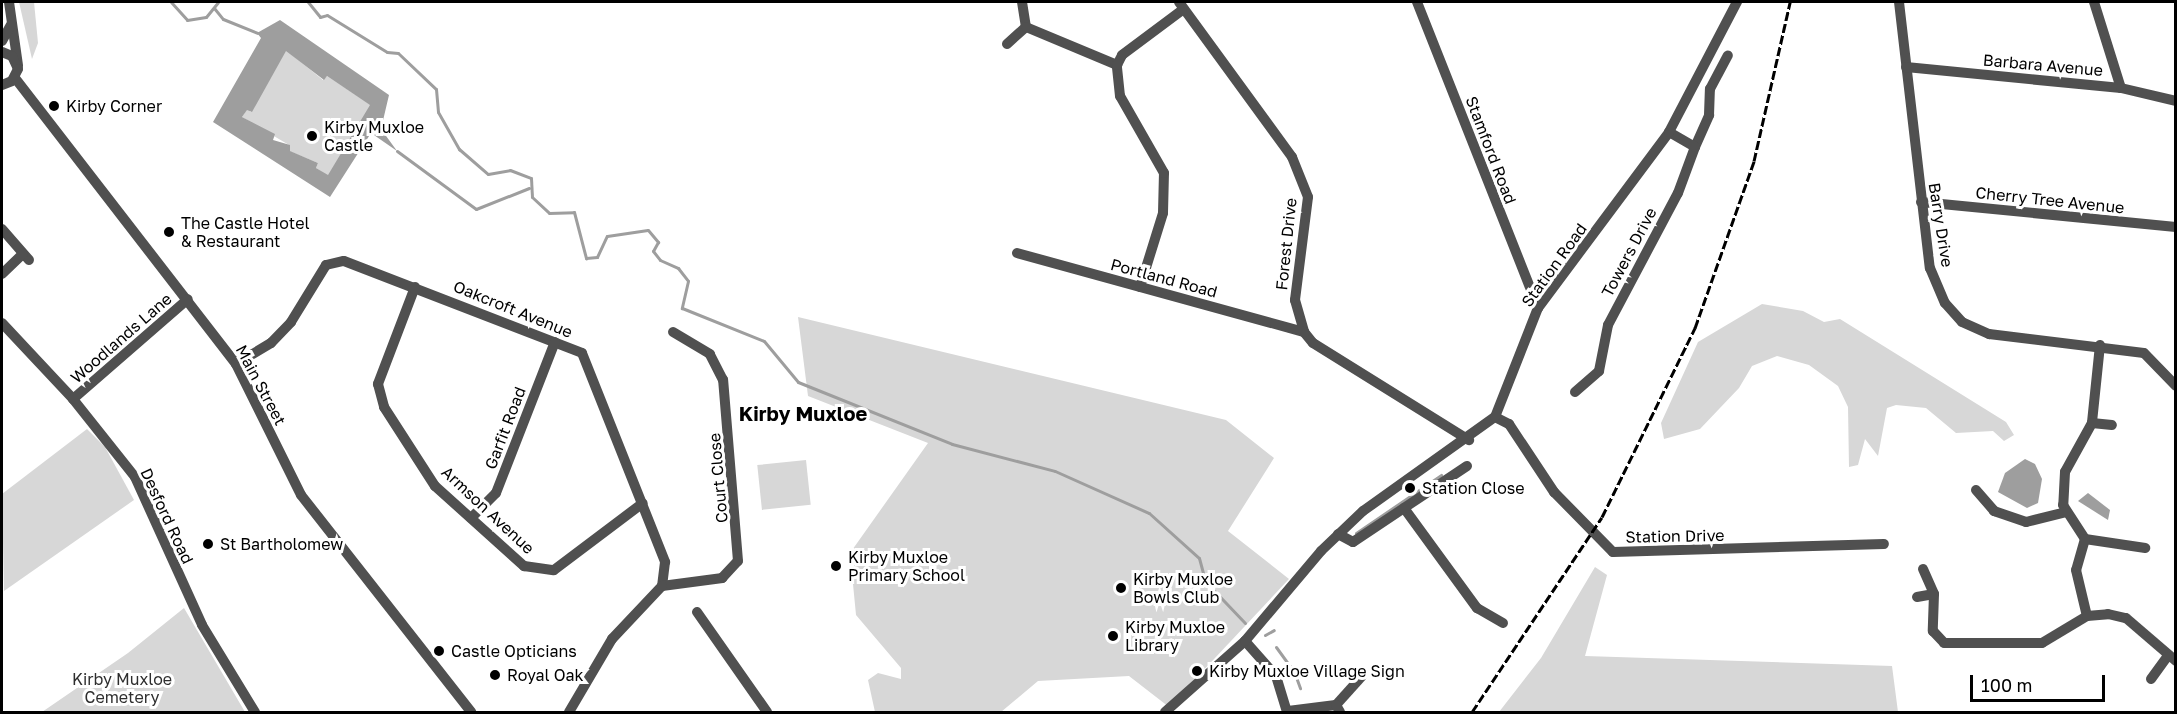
<!DOCTYPE html>
<html>
<head>
<meta charset="utf-8">
<style>
  body { margin:0 }
  #map { position:relative; width:2177px; height:714px; overflow:hidden; background:#fff; font-family:"Golos Text",sans-serif }
  div>[style] { position:absolute }
  [style*='--x'] { left:calc(var(--x)*1px); top:calc(var(--y)*1px); width:calc(var(--w)*1px); rotate:calc(var(--a)*1deg) }
  .green>* { inset:0; background:#d7d7d7; transform-origin:0 0 }
  .water>* { inset:0; background:#9e9e9e }
  .stream>* { height:3px; margin:-1.5px; padding:0 1.5px; transform-origin:1.5px; border-radius:1.5px; background:#9e9e9e }
  .minor>* { height:10px; margin:-5px; padding:0 5px; transform-origin:5px; border-radius:5px; background:#505050 }
  .rail>* { height:3px; margin-top:-1.5px; transform-origin:0; background:repeating-linear-gradient(90deg,#000 0 9px,transparent 0 12px) }
  .dots>* { width:16px; height:16px; translate:-50% -50%; box-sizing:border-box; border:3px solid #fff; border-radius:50% }
  span { translate:-50% -50%; white-space:nowrap; text-align:center; line-height:1.15; -webkit-text-stroke:6px #fff; paint-order:stroke }
  .street-label { font-size:16px; color:#000 }
  .poi-label { font-size:16px; color:#000 }
  .left { translate:0 -50%; text-align:left }
  .park-label { font-size:16px; color:#2e2e2e }
  .quarter-label { font-size:20px; color:#000; font-weight:700 }
  .frame { position:absolute; inset:0; border:3px solid #000; pointer-events:none }
  .scale { position:absolute; left:1970px; top:675px; width:135px; height:27px; box-sizing:border-box; border:3px solid #000; border-top:0; padding-left:8px; font-size:18px; line-height:21px; white-space:nowrap; color:#000; -webkit-text-stroke:4px #fff; paint-order:stroke }
</style>
</head>
<body>
<div id="map">
  <div class="green">
    <div style="clip-path:polygon(19px 2px,34px 2px,38px 43px,32px 59px)"></div>
    <div style="clip-path:polygon(286px 50px,323px 80px,327px 76px,371px 105px,328px 176px,316px 168px,318px 163px,289px 151px,289px 145px,242px 117px,247px 109px,251px 112px)"></div>
    <div style="clip-path:polygon(1762px 304px,1803px 311px,1824px 322px,1840px 319px,2006px 422px,2014px 435px,2004px 441px,1993px 431px,1956px 433px,1926px 408px,1896px 405px,1887px 408px,1878px 456px,1865px 439px,1858px 465px,1849px 467px,1848px 407px,1838px 386px,1809px 365px,1777px 356px,1752px 366px,1739px 388px,1700px 429px,1664px 439px,1661px 423px,1698px 342px)"></div>
    <div style="clip-path:polygon(798px 317px,1226px 420px,1274px 458px,1228px 531px,1289px 579px,1169px 707px,1129px 676px,1038px 681px,1001px 712px,875px 712px,868px 680px,878px 673px,901px 679px,901px 668px,856px 615px,850px 553px,928px 443px,808px 396px)"></div>
    <div style="clip-path:polygon(87px 429px,105px 447px,134px 500px,4px 591px,2px 494px)"></div>
    <div style="left:806px;top:460px;width:45px;height:49px;rotate:84deg"></div>
    <div style="clip-path:polygon(1595px 567px,1607px 575px,1585px 656px,1892px 666px,1898px 712px,1499px 712px,1541px 658px)"></div>
    <div style="clip-path:polygon(184px 608px,245px 712px,42px 712px,128px 653px)"></div>
  </div>
  <div class="water">
    <div style="clip-path:polygon(evenodd,280px 20px,389px 95px,381px 129px,397px 151px,371px 133px,330px 197px,213px 122px,261px 38px,257px 33px,280px 20px,286px 51px,324px 80px,327px 76px,370px 105px,328px 175px,316px 168px,318px 163px,290px 151px,290px 145px,273px 140px,275px 134px,242px 117px,247px 110px,252px 112px,286px 51px)"></div>
    <div style="clip-path:polygon(2025px 459px,2035px 464px,2042px 479px,2038px 503px,2027px 508px,1998px 492px,2005px 473px)"></div>
    <div style="clip-path:polygon(2088px 493px,2110px 510px,2108px 520px,2078px 501px)"></div>
  </div>
  <div class="stream">
    <div style="--x:171;--y:2;--w:24;--a:48"></div>
    <div style="--x:187;--y:20;--w:19;--a:-9"></div>
    <div style="--x:206;--y:17;--w:19;--a:-51"></div>
    <div style="--x:308;--y:2;--w:19;--a:51"></div>
    <div style="--x:320;--y:17;--w:7;--a:-16"></div>
    <div style="--x:327;--y:15;--w:70;--a:31.7"></div>
    <div style="--x:387;--y:52;--w:11;--a:5"></div>
    <div style="--x:398;--y:53;--w:52;--a:43.5"></div>
    <div style="--x:436;--y:89;--w:23;--a:85"></div>
    <div style="--x:438;--y:112;--w:43;--a:60.4"></div>
    <div style="--x:459;--y:149;--w:38;--a:41"></div>
    <div style="--x:488;--y:174;--w:22;--a:-10"></div>
    <div style="--x:510;--y:170;--w:22;--a:21"></div>
    <div style="--x:531;--y:178;--w:19;--a:87"></div>
    <div style="--x:532;--y:197;--w:23;--a:43"></div>
    <div style="--x:549;--y:213;--w:25;--a:-2"></div>
    <div style="--x:574;--y:212;--w:48;--a:75.4"></div>
    <div style="--x:586;--y:258;--w:11;--a:-5"></div>
    <div style="--x:597;--y:257;--w:23;--a:-65"></div>
    <div style="--x:607;--y:236;--w:41;--a:-8.3"></div>
    <div style="--x:648;--y:230;--w:16;--a:50"></div>
    <div style="--x:658;--y:242;--w:10;--a:119"></div>
    <div style="--x:653;--y:251;--w:11;--a:52"></div>
    <div style="--x:660;--y:260;--w:20;--a:24"></div>
    <div style="--x:678;--y:268;--w:16;--a:52"></div>
    <div style="--x:688;--y:281;--w:28;--a:103"></div>
    <div style="--x:682;--y:308;--w:88;--a:21.9"></div>
    <div style="--x:764;--y:341;--w:53;--a:50.3"></div>
    <div style="--x:798;--y:382;--w:166;--a:21.9"></div>
    <div style="--x:952;--y:444;--w:106;--a:14.7"></div>
    <div style="--x:1055;--y:471;--w:103;--a:24.1"></div>
    <div style="--x:1149;--y:513;--w:67;--a:42"></div>
    <div style="--x:1199;--y:558;--w:24;--a:75"></div>
    <div style="--x:1205;--y:581;--w:58;--a:46.4"></div>
    <div style="--x:214;--y:8;--w:14;--a:51"></div>
    <div style="--x:223;--y:19;--w:37;--a:22"></div>
    <div style="--x:397;--y:151;--w:98;--a:36.3"></div>
    <div style="--x:476;--y:209;--w:57;--a:-21.6"></div>
    <div style="--x:1356;--y:533;--w:103;--a:-34.3"></div>
    <div style="--x:1265;--y:635;--w:10;--a:-29"></div>
    <div style="--x:1276;--y:647;--w:27;--a:54"></div>
    <div style="--x:1296;--y:677;--w:12;--a:70"></div>
  </div>
  <div class="minor">
    <div style="--x:9;--y:2;--w:64;--a:81.9"></div>
    <div style="--x:1022;--y:2;--w:25;--a:81"></div>
    <div style="--x:1179;--y:2;--w:192;--a:53.9"></div>
    <div style="--x:1292;--y:157;--w:43;--a:68.2"></div>
    <div style="--x:1308;--y:197;--w:104;--a:97.2"></div>
    <div style="--x:1295;--y:300;--w:33;--a:74"></div>
    <div style="--x:1304;--y:332;--w:14;--a:51"></div>
    <div style="--x:1313;--y:343;--w:184;--a:31.9"></div>
    <div style="--x:1417;--y:2;--w:329;--a:68.4"></div>
    <div style="--x:1899;--y:2;--w:268;--a:83.4"></div>
    <div style="--x:1930;--y:268;--w:38;--a:67"></div>
    <div style="--x:1945;--y:303;--w:25;--a:48"></div>
    <div style="--x:1962;--y:322;--w:30;--a:24"></div>
    <div style="--x:1989;--y:334;--w:156;--a:7"></div>
    <div style="--x:2144;--y:353;--w:46;--a:45.9"></div>
    <div style="--x:2094;--y:2;--w:90;--a:72.6"></div>
    <div style="--x:2;--y:41;--w:18;--a:-61"></div>
    <div style="--x:1007;--y:44;--w:25;--a:-42"></div>
    <div style="--x:1026;--y:27;--w:99;--a:22.7"></div>
    <div style="--x:2;--y:52;--w:11;--a:22"></div>
    <div style="--x:12;--y:56;--w:14;--a:65"></div>
    <div style="--x:18;--y:69;--w:13;--a:117"></div>
    <div style="--x:12;--y:81;--w:11;--a:158"></div>
    <div style="--x:1906;--y:67;--w:216;--a:5.6"></div>
    <div style="--x:2121;--y:88;--w:57;--a:13.3"></div>
    <div style="--x:15;--y:78;--w:361;--a:52.3"></div>
    <div style="--x:236;--y:364;--w:146;--a:63.6"></div>
    <div style="--x:301;--y:495;--w:276;--a:51.9"></div>
    <div style="--x:1695;--y:147;--w:35;--a:-66"></div>
    <div style="--x:1709;--y:115;--w:26;--a:-88"></div>
    <div style="--x:1710;--y:89;--w:38;--a:-62"></div>
    <div style="--x:1921;--y:202;--w:256;--a:5.6"></div>
    <div style="--x:2;--y:229;--w:41;--a:48.9"></div>
    <div style="--x:1017;--y:253;--w:298;--a:15.4"></div>
    <div style="--x:2;--y:274;--w:29;--a:-44"></div>
    <div style="--x:415;--y:287;--w:104;--a:110.9"></div>
    <div style="--x:378;--y:384;--w:24;--a:75"></div>
    <div style="--x:384;--y:407;--w:94;--a:57.2"></div>
    <div style="--x:435;--y:486;--w:120;--a:42"></div>
    <div style="--x:524;--y:566;--w:30;--a:8"></div>
    <div style="--x:554;--y:570;--w:111;--a:-37"></div>
    <div style="--x:1140;--y:287;--w:77;--a:-72.7"></div>
    <div style="--x:1163;--y:213;--w:40;--a:-88.6"></div>
    <div style="--x:1164;--y:173;--w:89;--a:-119.7"></div>
    <div style="--x:1120;--y:96;--w:31;--a:-96"></div>
    <div style="--x:1117;--y:65;--w:11;--a:-63"></div>
    <div style="--x:1122;--y:55;--w:74;--a:-36.7"></div>
    <div style="--x:2;--y:323;--w:104;--a:46.9"></div>
    <div style="--x:73;--y:399;--w:100;--a:51.5"></div>
    <div style="--x:135;--y:477;--w:162;--a:65.6"></div>
    <div style="--x:202;--y:625;--w:102;--a:58.7"></div>
    <div style="--x:2100;--y:345;--w:78;--a:95.9"></div>
    <div style="--x:2092;--y:423;--w:56;--a:118.9"></div>
    <div style="--x:2065;--y:472;--w:33;--a:93"></div>
    <div style="--x:2063;--y:505;--w:40;--a:57.1"></div>
    <div style="--x:2085;--y:539;--w:61;--a:8.5"></div>
    <div style="--x:236;--y:364;--w:41;--a:-31"></div>
    <div style="--x:271;--y:343;--w:29;--a:-46"></div>
    <div style="--x:291;--y:322;--w:67;--a:-58.4"></div>
    <div style="--x:326;--y:265;--w:18;--a:-13"></div>
    <div style="--x:344;--y:261;--w:255;--a:21.1"></div>
    <div style="--x:582;--y:353;--w:225;--a:68.3"></div>
    <div style="--x:665;--y:562;--w:24;--a:97"></div>
    <div style="--x:1575;--y:392;--w:32;--a:-41"></div>
    <div style="--x:1599;--y:371;--w:47;--a:-78.9"></div>
    <div style="--x:1608;--y:325;--w:149;--a:-62.1"></div>
    <div style="--x:1678;--y:193;--w:49;--a:-69.7"></div>
    <div style="--x:1695;--y:147;--w:30;--a:-150"></div>
    <div style="--x:73;--y:399;--w:152;--a:-41"></div>
    <div style="--x:1495;--y:417;--w:16;--a:27"></div>
    <div style="--x:1509;--y:424;--w:82;--a:56.5"></div>
    <div style="--x:1554;--y:492;--w:84;--a:45.5"></div>
    <div style="--x:1613;--y:552;--w:271;--a:-1.7"></div>
    <div style="--x:2092;--y:423;--w:20;--a:6"></div>
    <div style="--x:1976;--y:490;--w:28;--a:49"></div>
    <div style="--x:1994;--y:511;--w:34;--a:19"></div>
    <div style="--x:2026;--y:522;--w:41;--a:-14"></div>
    <div style="--x:1404;--y:508;--w:124;--a:53.9"></div>
    <div style="--x:1477;--y:608;--w:30;--a:30"></div>
    <div style="--x:471;--y:518;--w:35;--a:-45"></div>
    <div style="--x:496;--y:493;--w:162;--a:-68.7"></div>
    <div style="--x:1338;--y:534;--w:17;--a:28"></div>
    <div style="--x:1353;--y:542;--w:137;--a:-33.7"></div>
    <div style="--x:2085;--y:539;--w:32;--a:106"></div>
    <div style="--x:2076;--y:570;--w:47;--a:76.6"></div>
    <div style="--x:1923;--y:569;--w:27;--a:66"></div>
    <div style="--x:1934;--y:594;--w:37;--a:92"></div>
    <div style="--x:1933;--y:631;--w:16;--a:47"></div>
    <div style="--x:1944;--y:643;--w:98;--a:0"></div>
    <div style="--x:2042;--y:643;--w:52;--a:-31"></div>
    <div style="--x:2087;--y:616;--w:21;--a:-5"></div>
    <div style="--x:2108;--y:614;--w:18;--a:13"></div>
    <div style="--x:2126;--y:618;--w:66;--a:40.7"></div>
    <div style="--x:662;--y:586;--w:61;--a:-7.6"></div>
    <div style="--x:722;--y:578;--w:23;--a:-47"></div>
    <div style="--x:738;--y:561;--w:182;--a:-94.7"></div>
    <div style="--x:723;--y:380;--w:29;--a:-117"></div>
    <div style="--x:710;--y:354;--w:43;--a:-149.3"></div>
    <div style="--x:1917;--y:597;--w:17;--a:-10"></div>
    <div style="--x:697;--y:612;--w:122;--a:55"></div>
    <div style="--x:1245;--y:641;--w:47;--a:48.5"></div>
    <div style="--x:1276;--y:676;--w:38;--a:73"></div>
    <div style="--x:2151;--y:679;--w:27;--a:-54"></div>
    <div style="--x:1336;--y:705;--w:38;--a:-48"></div>
    <div style="--x:1288;--y:711;--w:48;--a:-7.1"></div>
    <div style="--x:1336;--y:705;--w:8;--a:60"></div>
    <div style="--x:569;--y:712;--w:85;--a:-59.5"></div>
    <div style="--x:612;--y:639;--w:73;--a:-46.7"></div>
    <div style="--x:1165;--y:712;--w:107;--a:-41.6"></div>
    <div style="--x:1245;--y:641;--w:118;--a:-49.8"></div>
    <div style="--x:1321;--y:551;--w:58;--a:-43.6"></div>
    <div style="--x:1363;--y:511;--w:162;--a:-35.5"></div>
    <div style="--x:1495;--y:417;--w:117;--a:-68.5"></div>
    <div style="--x:1538;--y:308;--w:219;--a:-53.3"></div>
    <div style="--x:1669;--y:132;--w:147;--a:-62.4"></div>
  </div>
  <div class="rail">
    <div style="--x:1472;--y:712;--w:234;--a:-56.3"></div>
    <div style="--x:1602;--y:517;--w:211;--a:-63.8"></div>
    <div style="--x:1695;--y:328;--w:177;--a:-70.5"></div>
    <div style="--x:1754;--y:161;--w:163;--a:-77.2"></div>
  </div>
  <div class="dots">
    <div style="left:54px;top:106px;background:#000"></div>
    <div style="left:312px;top:136px;background:#000"></div>
    <div style="left:169px;top:232px;background:#000"></div>
    <div style="left:1410px;top:488px;background:#000"></div>
    <div style="left:208px;top:544px;background:#000"></div>
    <div style="left:836px;top:566px;background:#000"></div>
    <div style="left:1121px;top:588px;background:#000"></div>
    <div style="left:1113px;top:636px;background:#000"></div>
    <div style="left:439px;top:651px;background:#000"></div>
    <div style="left:1197px;top:671px;background:#000"></div>
    <div style="left:495px;top:675px;background:#000"></div>
  </div>
  <div class="street-label">
    <span style="left:2043px;top:65px;rotate:5deg">Barbara Avenue</span>
    <span style="left:1491px;top:150px;rotate:69deg">Stamford Road</span>
    <span style="left:2050px;top:200px;rotate:6deg">Cherry Tree Avenue</span>
    <span style="left:1941px;top:225px;rotate:81deg">Barry Drive</span>
    <span style="left:1286px;top:244px;rotate:-84deg">Forest Drive</span>
    <span style="left:1629px;top:252px;rotate:-62deg">Towers Drive</span>
    <span style="left:1554px;top:265px;rotate:-54deg">Station Road</span>
    <span style="left:1164px;top:278px;rotate:15deg">Portland Road</span>
    <span style="left:513px;top:309px;rotate:22deg">Oakcroft Avenue</span>
    <span style="left:121px;top:338px;rotate:-41deg">Woodlands Lane</span>
    <span style="left:261px;top:385px;rotate:62deg">Main Street</span>
    <span style="left:505px;top:428px;rotate:-69deg">Garfit Road</span>
    <span style="left:718px;top:478px;rotate:-95deg">Court Close</span>
    <span style="left:488px;top:510px;rotate:43deg">Armson Avenue</span>
    <span style="left:167px;top:516px;rotate:65deg">Desford Road</span>
    <span style="left:1675px;top:536px;rotate:-1deg">Station Drive</span>
  </div>
  <div class="poi-label">
    <span class="left" style="left:66px;top:106px">Kirby Corner</span>
    <span class="left" style="left:324px;top:136px">Kirby Muxloe<br>Castle</span>
    <span class="left" style="left:181px;top:232px">The Castle Hotel<br>&amp; Restaurant</span>
    <span class="left" style="left:1422px;top:488px">Station Close</span>
    <span class="left" style="left:220px;top:544px">St Bartholomew</span>
    <span class="left" style="left:848px;top:566px">Kirby Muxloe<br>Primary School</span>
    <span class="left" style="left:1133px;top:588px">Kirby Muxloe<br>Bowls Club</span>
    <span class="left" style="left:1125px;top:636px">Kirby Muxloe<br>Library</span>
    <span class="left" style="left:451px;top:651px">Castle Opticians</span>
    <span class="left" style="left:1209px;top:671px">Kirby Muxloe Village Sign</span>
    <span class="left" style="left:507px;top:675px">Royal Oak</span>
  </div>
  <div class="park-label">
    <span style="left:122px;top:688px">Kirby Muxloe<br>Cemetery</span>
  </div>
  <div class="quarter-label">
    <span style="left:803px;top:413px">Kirby Muxloe</span>
  </div>
  <div class="frame"></div>
  <div class="scale">100 m</div>
</div>
</body>
</html>
